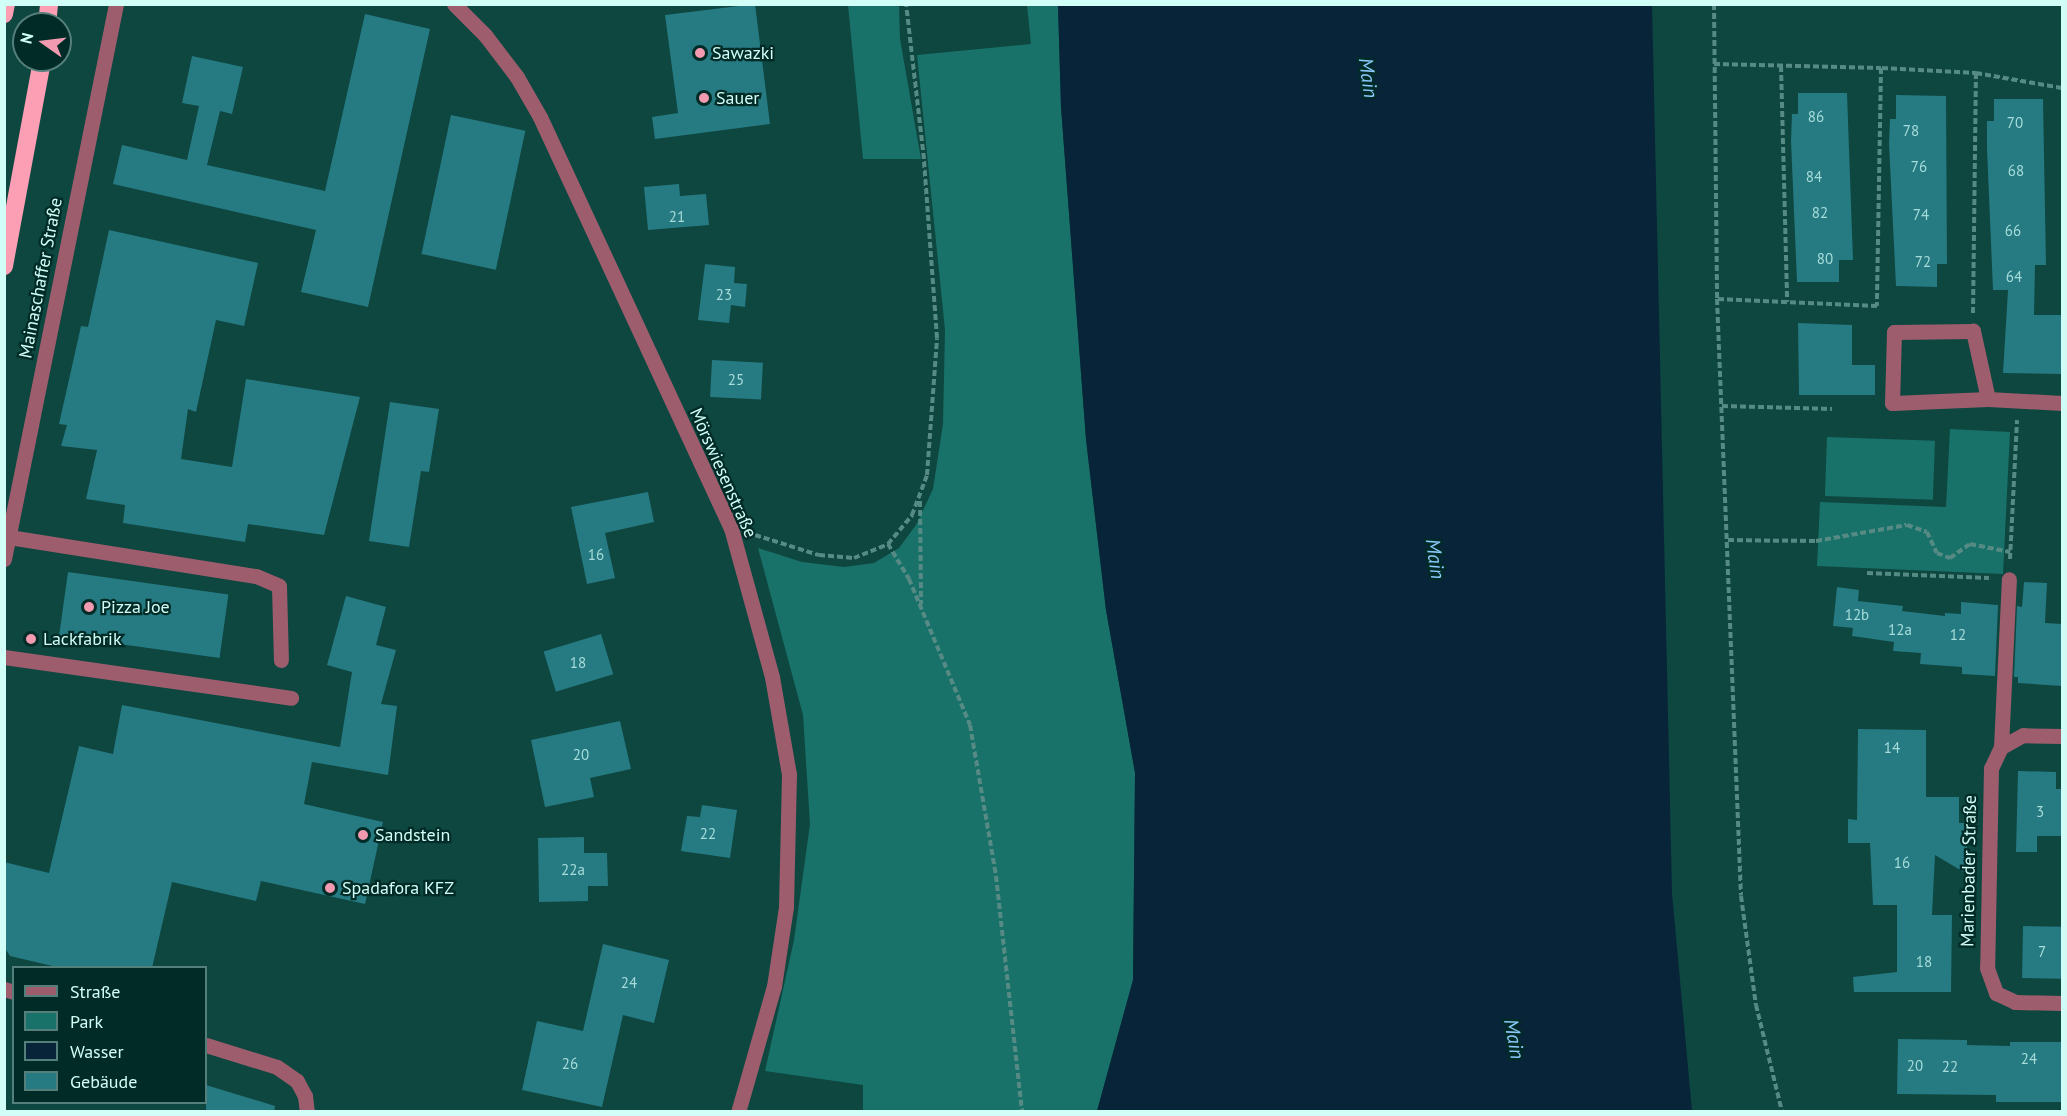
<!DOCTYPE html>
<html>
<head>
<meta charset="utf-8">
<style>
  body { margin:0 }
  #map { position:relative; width:2067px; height:1116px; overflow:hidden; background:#0e4640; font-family:"PT Sans",sans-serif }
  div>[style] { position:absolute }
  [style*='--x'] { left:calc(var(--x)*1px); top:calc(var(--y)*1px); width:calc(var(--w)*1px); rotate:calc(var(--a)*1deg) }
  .green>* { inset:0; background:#197269; transform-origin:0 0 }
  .water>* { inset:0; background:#072439 }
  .building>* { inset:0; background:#267a82; transform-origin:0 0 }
  .path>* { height:4px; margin-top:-2px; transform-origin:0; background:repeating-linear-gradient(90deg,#568a84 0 6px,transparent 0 9px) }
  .minor>* { height:15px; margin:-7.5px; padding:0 7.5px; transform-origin:7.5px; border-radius:7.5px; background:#9e5d6d }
  .highway>* { height:18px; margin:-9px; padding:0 9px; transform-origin:9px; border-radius:9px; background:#fc9eb4 }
  .dots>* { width:16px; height:16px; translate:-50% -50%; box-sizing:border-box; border:3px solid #002b26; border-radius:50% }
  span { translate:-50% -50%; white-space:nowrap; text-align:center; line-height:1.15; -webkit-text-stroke:4.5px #002b26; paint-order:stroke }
  .number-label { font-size:15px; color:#a6ddda }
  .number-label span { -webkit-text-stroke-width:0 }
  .poi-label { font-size:18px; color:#d1fef7 }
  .left { translate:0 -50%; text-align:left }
  .street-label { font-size:18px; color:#d1fef7 }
  .water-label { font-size:20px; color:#8bc9fc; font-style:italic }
  .frame { position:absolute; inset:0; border:6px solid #d1fef7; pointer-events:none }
  .legend { position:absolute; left:12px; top:966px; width:195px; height:138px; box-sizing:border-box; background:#002b26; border:2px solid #547f7a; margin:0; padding:8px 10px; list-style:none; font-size:18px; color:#d1fef7 }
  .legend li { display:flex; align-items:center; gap:12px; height:30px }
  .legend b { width:30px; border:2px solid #547f7a }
  .north { position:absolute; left:12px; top:12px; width:60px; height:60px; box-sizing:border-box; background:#002b26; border:2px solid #547f7a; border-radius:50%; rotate:284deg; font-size:16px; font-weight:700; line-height:24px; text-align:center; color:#d1fef7 }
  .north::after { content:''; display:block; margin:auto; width:21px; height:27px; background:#f29aaf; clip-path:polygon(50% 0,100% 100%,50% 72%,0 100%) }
</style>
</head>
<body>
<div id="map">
  <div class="green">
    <div style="clip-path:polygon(848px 5px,899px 5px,900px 39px,921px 159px,863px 159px)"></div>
    <div style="clip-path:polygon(1027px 5px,1058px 5px,1061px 107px,1086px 440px,1106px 610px,1135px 772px,1133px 980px,1097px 1111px,863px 1111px,863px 1085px,765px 1071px,794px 940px,810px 824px,803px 715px,758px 548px,802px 562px,844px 567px,874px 563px,899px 548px,916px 525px,933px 489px,943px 424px,945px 330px,917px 55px,1031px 44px)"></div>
    <div style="clip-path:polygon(1950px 429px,2010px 432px,2003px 574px,1817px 566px,1820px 502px,1946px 507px)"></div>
    <div style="left:1827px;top:437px;width:108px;height:59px;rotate:2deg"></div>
  </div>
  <div class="water">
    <div style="clip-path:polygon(1058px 5px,1652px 5px,1672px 893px,1692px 1111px,1097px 1111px,1133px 980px,1135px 773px,1106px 610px,1086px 439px,1061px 107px)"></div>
  </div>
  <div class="building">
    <div style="clip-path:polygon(755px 4px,770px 124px,655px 139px,652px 117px,678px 113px,665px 15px)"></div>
    <div style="clip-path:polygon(365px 14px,430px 29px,368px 307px,301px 292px,316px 230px,113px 184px,122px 145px,187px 160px,199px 106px,182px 103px,192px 56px,243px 67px,232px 114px,220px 111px,207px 165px,325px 191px)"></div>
    <div style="clip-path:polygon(1798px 93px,1847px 93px,1853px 260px,1839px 260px,1839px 282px,1797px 282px,1791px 141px,1792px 114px,1798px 114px)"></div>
    <div style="clip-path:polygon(1896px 95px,1946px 96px,1947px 264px,1937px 264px,1937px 287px,1896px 286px,1889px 144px,1890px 119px,1896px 119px)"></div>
    <div style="clip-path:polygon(1994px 99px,2043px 99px,2046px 265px,2035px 265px,2034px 315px,2062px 315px,2062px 374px,2003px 373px,2008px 290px,1993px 290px,1987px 149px,1987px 121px,1994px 121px)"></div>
    <div style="left:451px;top:115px;width:76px;height:142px;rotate:12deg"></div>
    <div style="clip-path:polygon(679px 184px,680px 196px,706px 194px,709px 225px,648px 230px,644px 187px)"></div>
    <div style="clip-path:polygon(109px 230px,258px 263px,244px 326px,216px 320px,196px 412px,188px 409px,181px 459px,232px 467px,246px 379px,360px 397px,324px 535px,248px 524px,245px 542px,123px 523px,125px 505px,86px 499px,97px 450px,61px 446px,67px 425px,59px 424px,81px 326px,88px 327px)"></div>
    <div style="clip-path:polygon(705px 264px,735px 267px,734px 283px,747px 284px,745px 307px,731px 305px,729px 323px,698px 320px)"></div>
    <div style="clip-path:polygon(1798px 323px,1852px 325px,1852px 365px,1875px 365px,1875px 395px,1799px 395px)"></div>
    <div style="left:712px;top:360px;width:51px;height:37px;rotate:3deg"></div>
    <div style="clip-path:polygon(390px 402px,439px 409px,429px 472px,421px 471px,409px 547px,369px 541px)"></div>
    <div style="clip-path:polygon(648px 492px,654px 522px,605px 533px,615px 578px,587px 584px,571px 507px)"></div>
    <div style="left:68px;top:572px;width:162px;height:64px;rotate:8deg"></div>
    <div style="clip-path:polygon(2024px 582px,2047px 583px,2045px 623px,2062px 624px,2062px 686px,2018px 683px,2018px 677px,2014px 677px,2017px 606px,2022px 607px)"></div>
    <div style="clip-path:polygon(1837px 587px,1859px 590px,1858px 601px,1903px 606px,1902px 611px,1945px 616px,1945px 613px,1961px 614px,1961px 602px,1998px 605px,1995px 676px,1962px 674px,1962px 667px,1920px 664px,1921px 653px,1893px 651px,1894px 642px,1852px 636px,1853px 628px,1833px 626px)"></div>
    <div style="clip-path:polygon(346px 596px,386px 607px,376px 645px,396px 650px,381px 704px,397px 706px,388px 775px,312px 762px,304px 804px,383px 822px,365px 904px,261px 881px,256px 901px,172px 882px,152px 968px,61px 968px,10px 956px,4px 947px,4px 862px,49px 873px,79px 746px,113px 754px,122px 705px,340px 747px,352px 672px,327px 665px)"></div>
    <div style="left:601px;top:634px;width:42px;height:60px;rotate:73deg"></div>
    <div style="clip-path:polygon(620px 721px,631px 769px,590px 778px,594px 797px,545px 807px,531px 740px)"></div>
    <div style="clip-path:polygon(1858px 729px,1926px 730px,1926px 797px,1959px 797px,1959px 823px,1967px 823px,1967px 874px,1935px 855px,1932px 915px,1952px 915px,1951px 992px,1854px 992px,1853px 977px,1897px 972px,1897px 905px,1873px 905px,1870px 843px,1848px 843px,1848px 819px,1857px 820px)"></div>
    <div style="clip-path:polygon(2018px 771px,2056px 772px,2056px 789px,2062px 789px,2062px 836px,2037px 836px,2037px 852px,2016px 852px)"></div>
    <div style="clip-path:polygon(702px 805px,737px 810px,730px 858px,681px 851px,687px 816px,700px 817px)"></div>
    <div style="clip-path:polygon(584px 837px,584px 853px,607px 853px,608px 886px,588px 886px,588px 901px,539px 902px,538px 838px)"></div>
    <div style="left:2023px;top:926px;width:39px;height:52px;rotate:1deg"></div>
    <div style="clip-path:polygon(603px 944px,669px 960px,654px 1023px,623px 1015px,602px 1107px,522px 1090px,537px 1021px,583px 1031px)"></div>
    <div style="clip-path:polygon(1898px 1039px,1967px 1040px,1967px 1045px,2010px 1046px,2010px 1042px,2062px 1042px,2062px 1102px,1996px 1102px,1996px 1095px,1897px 1094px)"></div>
    <div style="clip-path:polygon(206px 1085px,275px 1106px,274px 1112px,206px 1112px)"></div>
  </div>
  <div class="path">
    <div style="--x:1714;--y:4;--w:295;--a:89.4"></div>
    <div style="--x:1717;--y:299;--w:597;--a:87.7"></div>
    <div style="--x:1741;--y:896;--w:110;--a:82.2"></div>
    <div style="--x:1756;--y:1005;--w:110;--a:76.3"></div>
    <div style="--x:1714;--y:64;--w:167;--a:1.4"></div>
    <div style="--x:1881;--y:68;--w:238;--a:91"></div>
    <div style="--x:1877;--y:306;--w:160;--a:-177.5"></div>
    <div style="--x:1781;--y:66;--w:236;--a:88.5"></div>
    <div style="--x:1882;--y:68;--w:94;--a:3"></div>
    <div style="--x:1976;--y:73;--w:87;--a:9.9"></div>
    <div style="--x:1973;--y:313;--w:240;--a:-89.3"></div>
    <div style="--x:1722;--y:406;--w:110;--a:1.6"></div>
    <div style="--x:920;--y:501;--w:103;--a:89.4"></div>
    <div style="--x:755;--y:535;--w:67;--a:17.4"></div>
    <div style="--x:819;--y:555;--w:35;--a:5"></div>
    <div style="--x:854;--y:558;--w:37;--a:-22"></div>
    <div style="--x:888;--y:544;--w:38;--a:-50"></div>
    <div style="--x:912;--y:515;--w:43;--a:-69.4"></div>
    <div style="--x:927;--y:475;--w:137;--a:-85.8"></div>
    <div style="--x:937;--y:338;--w:179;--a:-94.2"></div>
    <div style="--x:924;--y:159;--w:156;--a:-96.6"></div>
    <div style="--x:1728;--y:540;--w:88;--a:0.7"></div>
    <div style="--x:1816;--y:541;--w:92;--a:-10"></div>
    <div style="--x:1907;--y:525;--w:21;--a:19"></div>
    <div style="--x:1927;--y:532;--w:23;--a:65"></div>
    <div style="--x:1937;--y:553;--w:14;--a:21"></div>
    <div style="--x:1950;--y:558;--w:24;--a:-35"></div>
    <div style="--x:1970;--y:544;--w:41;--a:11.3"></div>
    <div style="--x:888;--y:544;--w:41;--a:59"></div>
    <div style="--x:909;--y:579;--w:158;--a:67.3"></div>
    <div style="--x:970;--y:725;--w:153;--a:80.2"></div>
    <div style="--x:996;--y:876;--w:237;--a:83.7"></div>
    <div style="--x:2010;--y:559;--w:139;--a:-87.1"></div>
    <div style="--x:1867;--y:573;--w:122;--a:2.3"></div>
  </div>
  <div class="minor">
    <div style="--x:454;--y:4;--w:44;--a:45"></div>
    <div style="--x:485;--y:35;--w:53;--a:52.7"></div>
    <div style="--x:517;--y:77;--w:46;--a:60.1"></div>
    <div style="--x:540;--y:117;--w:453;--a:65.1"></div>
    <div style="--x:731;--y:528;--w:155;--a:74.6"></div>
    <div style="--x:772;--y:677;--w:98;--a:80.1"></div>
    <div style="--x:789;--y:774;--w:133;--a:91.3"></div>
    <div style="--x:786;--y:907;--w:80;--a:98.6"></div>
    <div style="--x:774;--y:986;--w:131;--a:105.9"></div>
    <div style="--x:1988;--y:399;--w:70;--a:-102.4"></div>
    <div style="--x:1973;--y:331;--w:79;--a:179.3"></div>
    <div style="--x:1894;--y:332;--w:71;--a:91.6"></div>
    <div style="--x:1892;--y:403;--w:96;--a:-2.4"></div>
    <div style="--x:1988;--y:399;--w:74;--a:3.1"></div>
    <div style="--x:9;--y:537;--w:250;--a:9"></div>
    <div style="--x:256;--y:576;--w:25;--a:23"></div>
    <div style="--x:279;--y:586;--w:74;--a:88.5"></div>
    <div style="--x:4;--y:559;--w:566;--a:-78.59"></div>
    <div style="--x:4;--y:657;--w:290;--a:8.1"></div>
    <div style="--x:2062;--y:736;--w:39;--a:-179"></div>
    <div style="--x:2023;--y:735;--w:25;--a:151"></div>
    <div style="--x:2001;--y:747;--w:23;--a:115"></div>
    <div style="--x:1991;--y:768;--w:200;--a:91.1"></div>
    <div style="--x:1987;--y:968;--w:27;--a:70"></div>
    <div style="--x:1996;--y:993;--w:21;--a:25"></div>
    <div style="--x:2015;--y:1002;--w:47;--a:1.2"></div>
    <div style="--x:2001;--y:747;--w:168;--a:-87.3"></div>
    <div style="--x:4;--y:989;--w:10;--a:17"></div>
    <div style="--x:206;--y:1045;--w:74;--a:17.2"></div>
    <div style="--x:277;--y:1067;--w:24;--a:35"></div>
    <div style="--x:297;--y:1081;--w:17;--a:62"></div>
    <div style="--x:305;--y:1096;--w:16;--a:83"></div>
  </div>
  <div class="highway">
    <div style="--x:4;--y:14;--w:10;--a:-79"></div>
    <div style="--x:47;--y:24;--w:20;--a:-84"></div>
    <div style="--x:4;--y:266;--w:209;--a:-79.5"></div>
  </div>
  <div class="dots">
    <div style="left:700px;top:53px;background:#f29aaf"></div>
    <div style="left:704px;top:98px;background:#f29aaf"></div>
    <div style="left:89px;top:607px;background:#f29aaf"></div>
    <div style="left:31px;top:639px;background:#f29aaf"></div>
    <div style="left:363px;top:835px;background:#f29aaf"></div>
    <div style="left:330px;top:888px;background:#f29aaf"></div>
  </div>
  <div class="number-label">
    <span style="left:1816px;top:117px">86</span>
    <span style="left:2015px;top:123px">70</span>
    <span style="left:1911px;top:131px">78</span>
    <span style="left:1919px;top:167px">76</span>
    <span style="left:2016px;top:171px">68</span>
    <span style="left:1814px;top:177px">84</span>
    <span style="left:1820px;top:213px">82</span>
    <span style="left:1921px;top:215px">74</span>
    <span style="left:677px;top:217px">21</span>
    <span style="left:2013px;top:231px">66</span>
    <span style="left:1825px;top:259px">80</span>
    <span style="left:1923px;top:262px">72</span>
    <span style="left:2014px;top:277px">64</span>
    <span style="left:724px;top:295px">23</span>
    <span style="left:736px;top:380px">25</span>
    <span style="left:596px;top:555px">16</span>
    <span style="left:1857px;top:615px">12b</span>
    <span style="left:1900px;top:630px">12a</span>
    <span style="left:1958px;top:635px">12</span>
    <span style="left:578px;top:663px">18</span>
    <span style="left:1892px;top:748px">14</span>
    <span style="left:581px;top:755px">20</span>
    <span style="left:2040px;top:812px">3</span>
    <span style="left:708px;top:834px">22</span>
    <span style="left:1902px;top:863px">16</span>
    <span style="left:573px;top:870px">22a</span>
    <span style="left:2042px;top:952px">7</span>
    <span style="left:1924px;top:962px">18</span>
    <span style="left:629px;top:983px">24</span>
    <span style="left:2029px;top:1059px">24</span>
    <span style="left:570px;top:1064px">26</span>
    <span style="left:1915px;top:1066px">20</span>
    <span style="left:1950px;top:1067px">22</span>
  </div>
  <div class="poi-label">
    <span class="left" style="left:712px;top:53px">Sawazki</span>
    <span class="left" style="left:716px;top:98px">Sauer</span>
    <span class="left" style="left:101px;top:607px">Pizza Joe</span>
    <span class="left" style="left:43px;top:639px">Lackfabrik</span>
    <span class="left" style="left:375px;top:835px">Sandstein</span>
    <span class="left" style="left:342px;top:888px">Spadafora KFZ</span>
  </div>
  <div class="street-label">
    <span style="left:41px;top:278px;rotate:-79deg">Mainaschaffer Straße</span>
    <span style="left:723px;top:473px;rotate:66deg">Mörswiesenstraße</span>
    <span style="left:1969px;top:871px;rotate:-89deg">Marienbader Straße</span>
  </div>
  <div class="water-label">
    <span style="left:1368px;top:78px;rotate:82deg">Main</span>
    <span style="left:1435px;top:559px;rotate:82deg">Main</span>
    <span style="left:1514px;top:1039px;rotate:80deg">Main</span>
  </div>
  <div class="frame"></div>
  <ul class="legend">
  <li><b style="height:8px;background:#9e5d6d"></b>Straße</li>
  <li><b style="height:16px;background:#197269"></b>Park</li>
  <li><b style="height:16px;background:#072439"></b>Wasser</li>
  <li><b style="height:16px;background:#267a82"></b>Gebäude</li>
  </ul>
  <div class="north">N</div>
</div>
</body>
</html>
